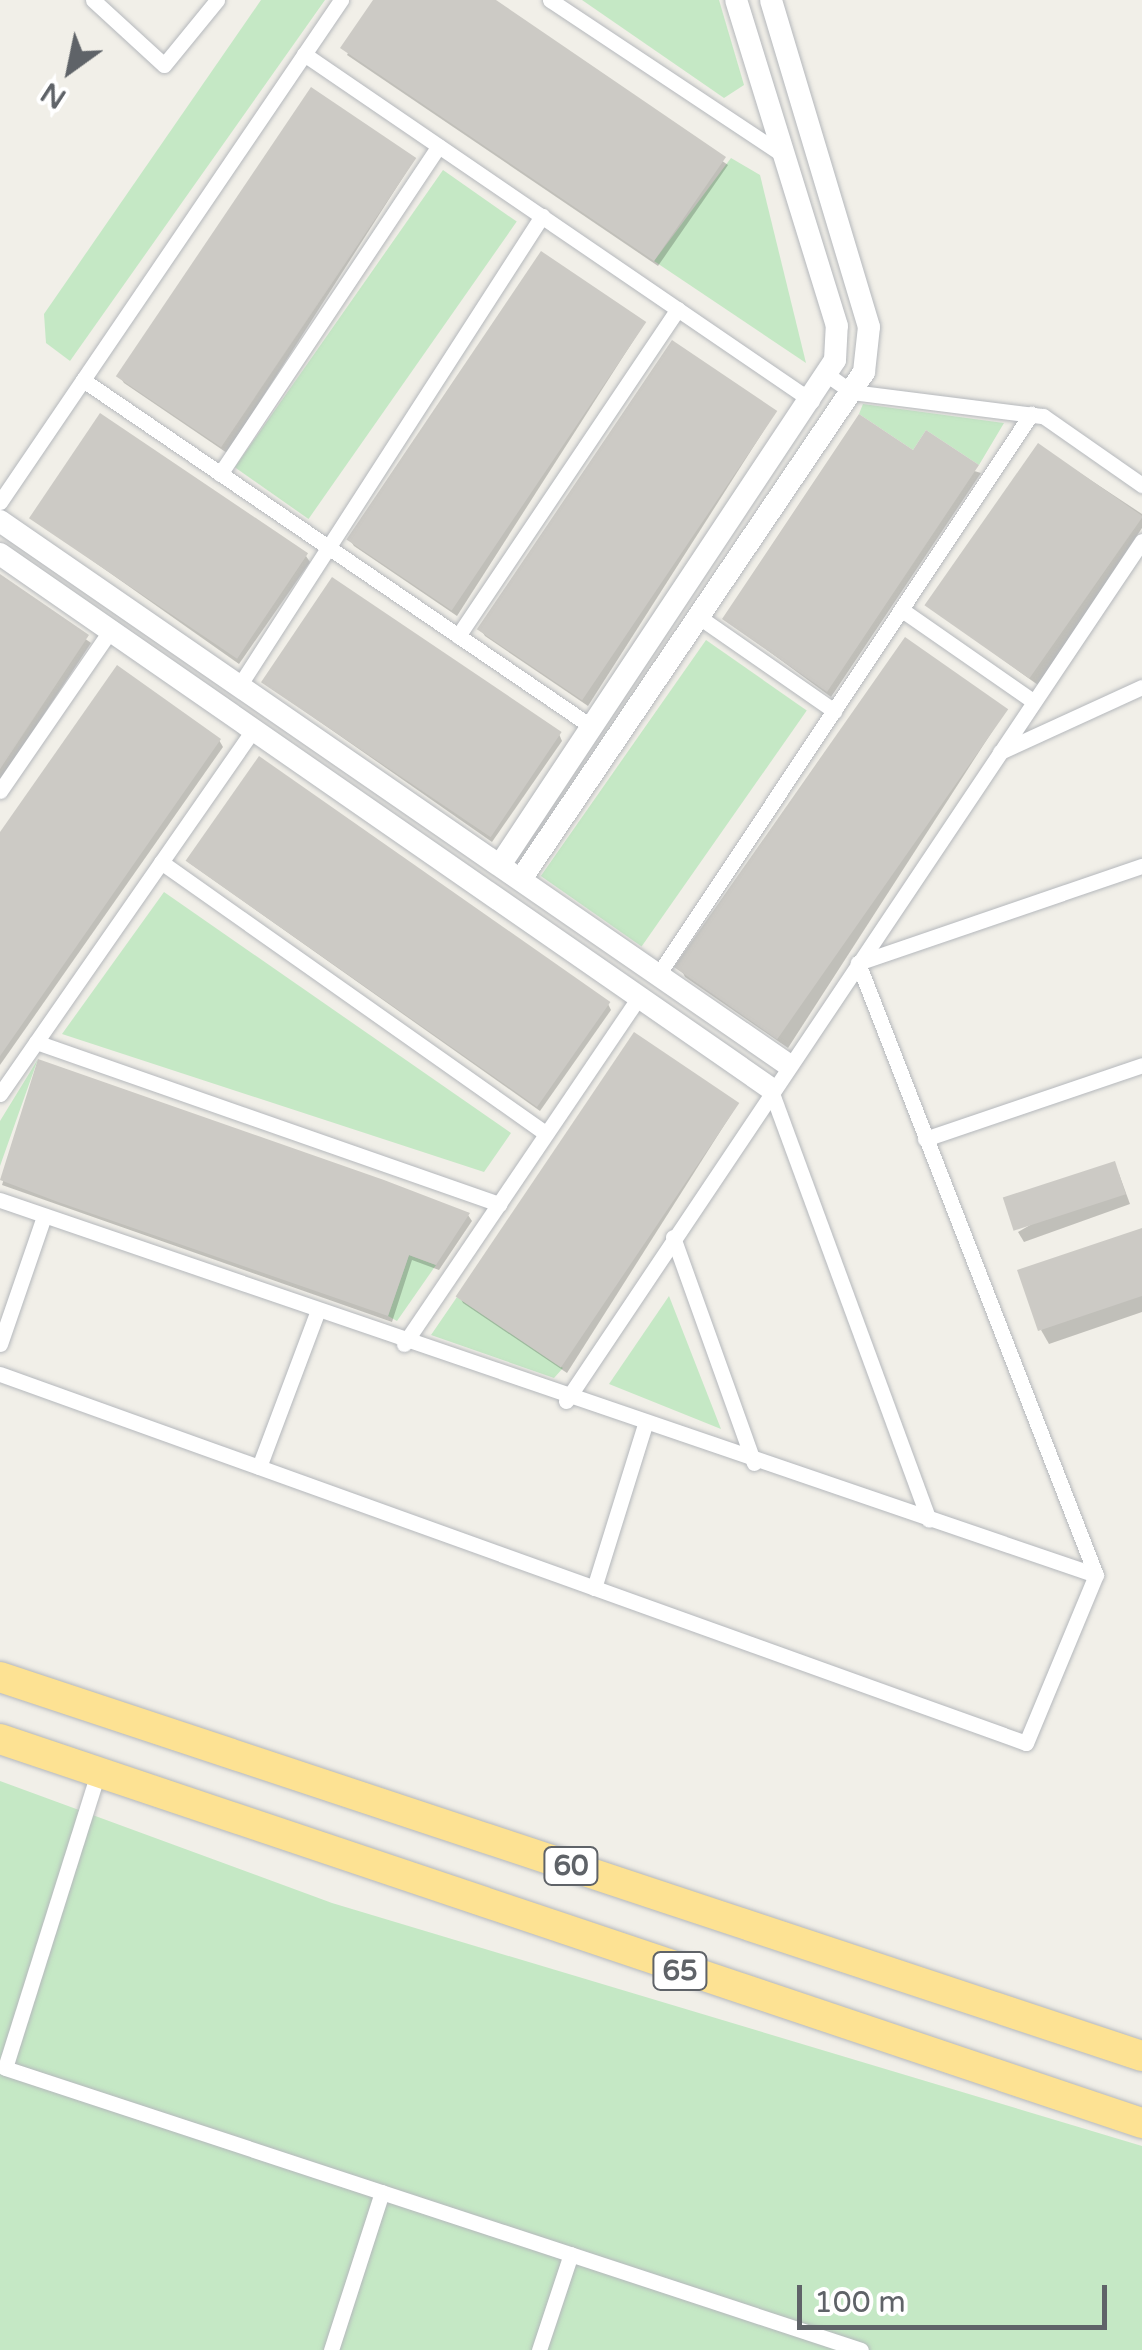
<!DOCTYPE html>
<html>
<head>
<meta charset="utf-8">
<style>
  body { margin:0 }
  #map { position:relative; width:1142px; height:2350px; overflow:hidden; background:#f1efe8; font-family:"Varela Round",sans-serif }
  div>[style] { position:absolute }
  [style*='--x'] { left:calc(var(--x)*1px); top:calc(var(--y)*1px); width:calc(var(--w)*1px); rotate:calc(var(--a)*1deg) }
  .green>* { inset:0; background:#c5e8c5; transform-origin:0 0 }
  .shadow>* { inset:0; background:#0003 }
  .building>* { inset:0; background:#cccac5; transform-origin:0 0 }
  .roads { filter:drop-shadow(0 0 2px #b5b8bc) drop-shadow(0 0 2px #b5b8bc) }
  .street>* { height:15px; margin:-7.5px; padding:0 7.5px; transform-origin:7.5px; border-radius:7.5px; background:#fff }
  .secondary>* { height:22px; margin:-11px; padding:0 11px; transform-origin:11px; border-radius:11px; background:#fff }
  .highway>* { height:30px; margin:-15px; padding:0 15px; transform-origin:15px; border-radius:15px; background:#fde293 }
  span { translate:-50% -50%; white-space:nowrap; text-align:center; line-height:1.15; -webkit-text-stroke:8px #fff; paint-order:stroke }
  .shield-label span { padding:2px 8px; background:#fff; border:2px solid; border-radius:8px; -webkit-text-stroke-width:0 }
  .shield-label { font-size:28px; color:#5f6368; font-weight:700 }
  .north { position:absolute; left:20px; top:20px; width:100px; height:100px; -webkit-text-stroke:8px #fff; paint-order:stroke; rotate:213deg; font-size:28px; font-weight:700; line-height:40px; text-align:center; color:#5f6368 }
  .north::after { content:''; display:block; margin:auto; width:35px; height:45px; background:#5f6368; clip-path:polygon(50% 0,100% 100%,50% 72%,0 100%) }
  .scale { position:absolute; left:797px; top:2285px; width:310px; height:45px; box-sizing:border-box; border:5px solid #5f6368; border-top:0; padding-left:12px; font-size:30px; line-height:35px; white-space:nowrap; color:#5f6368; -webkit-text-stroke:8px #fff; paint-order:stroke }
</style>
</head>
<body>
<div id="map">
  <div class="green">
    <div style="clip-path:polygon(261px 0,325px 0,70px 361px,46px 343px,44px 314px)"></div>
    <div style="clip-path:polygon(582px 0,719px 0,744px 85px,724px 98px)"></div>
    <div style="clip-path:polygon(731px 158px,760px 175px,806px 363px,654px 261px)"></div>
    <div style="left:443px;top:170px;width:90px;height:363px;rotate:35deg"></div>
    <div style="clip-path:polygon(863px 404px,1004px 423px,979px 465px,926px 430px,913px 450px,859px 414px)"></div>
    <div style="left:706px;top:640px;width:123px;height:288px;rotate:35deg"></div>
    <div style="clip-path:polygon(164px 892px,511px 1133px,484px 1172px,62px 1034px)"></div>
    <div style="clip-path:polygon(38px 1059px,17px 1118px,0 1166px,0 1121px)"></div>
    <div style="clip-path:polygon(409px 1255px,436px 1265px,397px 1321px,388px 1316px)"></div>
    <div style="clip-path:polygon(669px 1296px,721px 1429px,609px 1384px)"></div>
    <div style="clip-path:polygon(457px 1297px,509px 1332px,563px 1368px,554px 1378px,431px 1335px)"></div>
    <div style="clip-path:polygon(0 1781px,332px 1903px,1142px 2146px,1142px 2350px,0 2350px)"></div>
  </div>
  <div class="shadow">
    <div style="clip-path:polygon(375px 0,491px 0,728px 165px,658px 266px,347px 55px)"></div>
    <div style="clip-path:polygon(414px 160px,227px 453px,124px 383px,120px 377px)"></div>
    <div style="clip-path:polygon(644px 324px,457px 616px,354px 546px,350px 540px)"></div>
    <div style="clip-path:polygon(775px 413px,588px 706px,485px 636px,481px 630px)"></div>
    <div style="clip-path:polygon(1039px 446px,1142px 514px,1142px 528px,1038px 685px,931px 608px)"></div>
    <div style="clip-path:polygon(914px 453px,981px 473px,831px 697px,725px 619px)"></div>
    <div style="clip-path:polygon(32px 518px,306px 556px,310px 562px,239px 664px)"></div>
    <div style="clip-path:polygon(0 577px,91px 643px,0 781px)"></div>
    <div style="clip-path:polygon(263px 682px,559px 734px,562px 741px,492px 842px)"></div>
    <div style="clip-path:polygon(1006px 710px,788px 1048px,685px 977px,682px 971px)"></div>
    <div style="clip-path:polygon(219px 740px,223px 747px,0 1065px,0 835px)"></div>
    <div style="clip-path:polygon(188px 862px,608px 1004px,611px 1010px,540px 1111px)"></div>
    <div style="clip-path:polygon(39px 1063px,468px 1215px,472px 1221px,439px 1270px,412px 1260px,392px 1322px,2px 1185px)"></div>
    <div style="clip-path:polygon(737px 1105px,567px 1373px,463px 1303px,460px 1297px)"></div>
    <div style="clip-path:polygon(1119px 1174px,1130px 1204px,1024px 1242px,1018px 1232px)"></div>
    <div style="clip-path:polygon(1142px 1230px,1142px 1312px,1049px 1344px,1041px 1330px)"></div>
  </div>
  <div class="building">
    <div style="clip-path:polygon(373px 0,496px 0,726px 157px,654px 261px,340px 48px)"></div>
    <div style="left:311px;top:87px;width:127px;height:349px;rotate:34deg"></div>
    <div style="left:541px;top:251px;width:127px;height:348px;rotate:34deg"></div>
    <div style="left:672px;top:340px;width:127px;height:349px;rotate:34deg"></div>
    <div style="left:100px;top:413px;width:251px;height:127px;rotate:34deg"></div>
    <div style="clip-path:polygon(859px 414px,913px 450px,926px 430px,979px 465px,827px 692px,722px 619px)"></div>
    <div style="left:1038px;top:443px;width:128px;height:198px;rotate:35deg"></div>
    <div style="clip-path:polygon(0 574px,89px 635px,0 769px)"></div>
    <div style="left:332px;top:577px;width:277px;height:127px;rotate:34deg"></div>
    <div style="left:905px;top:637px;width:126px;height:403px;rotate:35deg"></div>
    <div style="clip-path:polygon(117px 665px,221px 739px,0 1056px,0 832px)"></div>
    <div style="left:259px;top:756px;width:429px;height:128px;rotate:35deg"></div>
    <div style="left:634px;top:1032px;width:127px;height:319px;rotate:34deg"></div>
    <div style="clip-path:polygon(38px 1059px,384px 1180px,470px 1213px,436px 1265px,409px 1255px,388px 1316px,58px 1202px,0 1180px)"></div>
    <div style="left:1115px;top:1161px;width:35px;height:118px;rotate:72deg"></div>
    <div style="clip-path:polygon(1142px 1228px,1142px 1296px,1038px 1331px,1017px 1270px)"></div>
  </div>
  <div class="roads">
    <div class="street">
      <div style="--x:93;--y:0;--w:96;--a:42.5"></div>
      <div style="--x:164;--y:65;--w:84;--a:-50.8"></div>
      <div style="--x:550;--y:0;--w:280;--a:33.6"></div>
      <div style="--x:304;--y:54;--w:615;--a:34.34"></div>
      <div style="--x:829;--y:376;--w:28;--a:35"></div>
      <div style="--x:852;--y:392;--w:193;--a:7.2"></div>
      <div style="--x:1043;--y:416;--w:121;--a:34.9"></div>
      <div style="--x:83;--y:380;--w:616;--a:34.28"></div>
      <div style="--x:220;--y:474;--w:394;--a:-56.3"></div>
      <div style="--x:0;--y:502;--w:607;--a:-55.81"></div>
      <div style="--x:902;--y:610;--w:160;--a:34.8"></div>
      <div style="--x:699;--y:617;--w:165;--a:34.8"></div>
      <div style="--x:458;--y:636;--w:394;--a:-56.1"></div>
      <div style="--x:241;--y:683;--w:556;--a:-57.2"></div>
      <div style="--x:1000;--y:752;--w:156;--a:-24.6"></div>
      <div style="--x:0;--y:791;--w:198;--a:-55.5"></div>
      <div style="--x:161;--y:862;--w:471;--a:35.2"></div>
      <div style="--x:658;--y:975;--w:674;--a:-56.38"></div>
      <div style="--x:36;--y:1042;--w:491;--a:19.3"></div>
      <div style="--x:770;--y:1088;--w:460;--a:69.8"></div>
      <div style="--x:0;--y:1094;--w:446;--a:-55.2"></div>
      <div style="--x:925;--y:1139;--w:229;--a:-18.8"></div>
      <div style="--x:0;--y:1200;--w:1158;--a:18.89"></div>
      <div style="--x:673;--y:1237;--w:240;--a:70.3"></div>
      <div style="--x:0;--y:1344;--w:135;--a:-71"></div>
      <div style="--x:404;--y:1344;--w:419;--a:-55.9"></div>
      <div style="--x:0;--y:1374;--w:1090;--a:19.78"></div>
      <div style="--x:1026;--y:1743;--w:182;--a:-67.4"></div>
      <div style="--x:1096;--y:1575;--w:657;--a:-111.25"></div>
      <div style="--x:858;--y:963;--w:300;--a:-18.9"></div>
      <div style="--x:566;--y:1401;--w:1035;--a:-56.19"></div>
      <div style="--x:259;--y:1467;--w:165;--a:-69.4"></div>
      <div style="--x:594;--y:1588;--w:169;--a:-72.7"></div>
      <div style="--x:98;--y:1773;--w:309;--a:107.5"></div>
      <div style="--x:5;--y:2068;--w:901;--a:18.23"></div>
      <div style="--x:331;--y:2350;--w:166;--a:-72.1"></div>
      <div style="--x:539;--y:2350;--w:101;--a:-71.6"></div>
    </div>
    <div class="secondary">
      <div style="--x:0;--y:521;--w:956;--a:34.6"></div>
      <div style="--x:0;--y:554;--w:937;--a:34.74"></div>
      <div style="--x:500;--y:865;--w:606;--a:-56.44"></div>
      <div style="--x:835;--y:360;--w:34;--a:-87"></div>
      <div style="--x:837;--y:326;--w:341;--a:-107.2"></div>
      <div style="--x:521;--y:879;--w:612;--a:-55.92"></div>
      <div style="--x:864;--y:372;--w:45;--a:-83.7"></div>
      <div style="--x:869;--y:327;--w:341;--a:-106.7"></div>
    </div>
    <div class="highway">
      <div style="--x:0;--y:1677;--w:1203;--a:18.36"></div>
      <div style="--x:0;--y:1739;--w:1205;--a:18.59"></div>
    </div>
  </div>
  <div class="shield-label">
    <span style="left:571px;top:1866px">60</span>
    <span style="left:680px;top:1971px">65</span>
  </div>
  <div class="north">N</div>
  <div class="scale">100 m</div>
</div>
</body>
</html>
